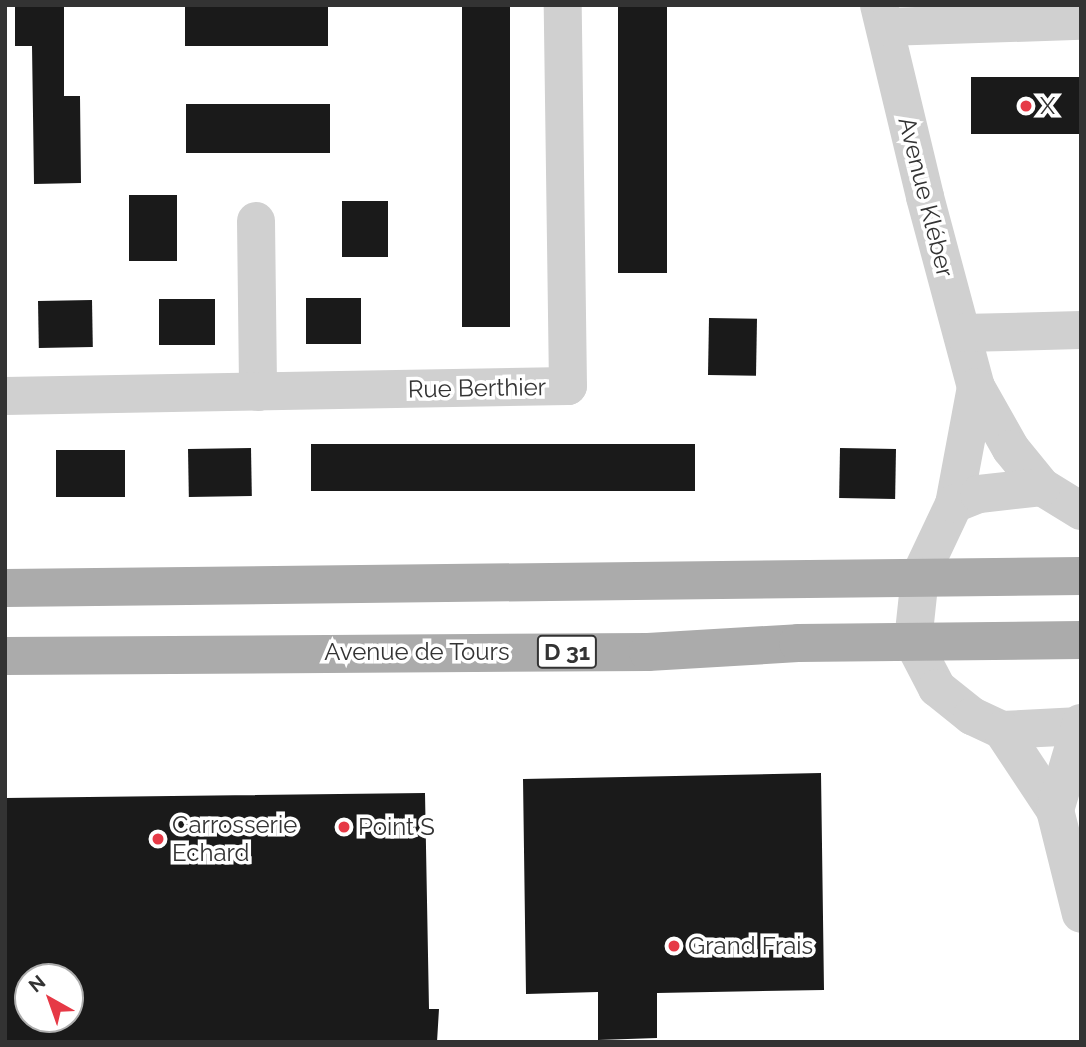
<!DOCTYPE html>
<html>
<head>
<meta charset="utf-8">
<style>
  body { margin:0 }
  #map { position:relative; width:1086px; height:1047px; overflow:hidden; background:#fff; font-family:Raleway,sans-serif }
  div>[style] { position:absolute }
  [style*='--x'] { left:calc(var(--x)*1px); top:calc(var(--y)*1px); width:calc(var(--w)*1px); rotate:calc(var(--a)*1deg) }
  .building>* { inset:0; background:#1a1a1a; transform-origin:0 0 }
  .minor>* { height:38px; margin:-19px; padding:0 19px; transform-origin:19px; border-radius:19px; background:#d0d0d0 }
  .major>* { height:38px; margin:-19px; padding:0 19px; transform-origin:19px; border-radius:19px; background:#ababab }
  .dots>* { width:19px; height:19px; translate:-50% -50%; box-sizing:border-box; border:4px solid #fff; border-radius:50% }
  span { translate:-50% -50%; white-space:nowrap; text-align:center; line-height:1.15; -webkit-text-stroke:7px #fff; paint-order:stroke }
  .shield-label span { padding:2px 5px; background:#fff; border:2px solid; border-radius:5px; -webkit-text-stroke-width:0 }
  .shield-label { font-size:23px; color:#333; font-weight:700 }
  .poi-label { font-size:24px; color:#333 }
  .left { translate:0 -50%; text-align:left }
  .street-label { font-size:24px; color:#333 }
  .frame { position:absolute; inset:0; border:7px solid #333; pointer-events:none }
  .north { position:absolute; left:14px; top:963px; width:70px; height:70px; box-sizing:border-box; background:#fff; border:2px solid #adadad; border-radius:50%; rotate:320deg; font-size:19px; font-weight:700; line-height:28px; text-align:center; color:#333 }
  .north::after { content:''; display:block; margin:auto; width:24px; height:32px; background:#e63946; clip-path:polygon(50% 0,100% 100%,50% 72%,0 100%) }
</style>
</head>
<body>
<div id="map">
  <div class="building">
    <div style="left:185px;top:5px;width:143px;height:41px"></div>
    <div style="left:462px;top:5px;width:48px;height:322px"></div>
    <div style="left:618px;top:5px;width:49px;height:268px"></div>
    <div style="clip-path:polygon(15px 6px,64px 6px,64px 96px,80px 96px,81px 183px,34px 184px,32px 46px,15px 46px)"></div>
    <div style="left:1081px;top:77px;width:57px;height:110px;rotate:90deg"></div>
    <div style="left:330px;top:104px;width:49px;height:144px;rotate:90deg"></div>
    <div style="left:129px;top:195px;width:48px;height:66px"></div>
    <div style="left:342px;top:201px;width:46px;height:56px"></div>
    <div style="left:306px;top:298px;width:55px;height:46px"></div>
    <div style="left:215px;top:299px;width:46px;height:56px;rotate:90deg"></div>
    <div style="left:92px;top:300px;width:47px;height:54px;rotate:89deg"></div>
    <div style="left:709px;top:318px;width:48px;height:57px;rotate:1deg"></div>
    <div style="left:695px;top:444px;width:47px;height:384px;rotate:90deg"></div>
    <div style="left:251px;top:448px;width:48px;height:63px;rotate:89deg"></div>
    <div style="left:840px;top:448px;width:56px;height:50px;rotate:1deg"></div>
    <div style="left:125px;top:450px;width:47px;height:69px;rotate:90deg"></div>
    <div style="clip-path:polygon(821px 773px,824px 990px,657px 993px,657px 1038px,598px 1040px,598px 992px,526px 994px,523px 779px)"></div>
    <div style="clip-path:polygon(evenodd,425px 793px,429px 1009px,439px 1009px,437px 1042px,5px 1042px,5px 798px,425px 793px,28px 977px,70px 977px,70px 1019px,28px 1019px,28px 977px)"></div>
  </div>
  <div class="minor">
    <div style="--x:879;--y:5;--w:197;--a:76.5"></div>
    <div style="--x:925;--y:197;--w:197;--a:75"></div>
    <div style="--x:976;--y:387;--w:71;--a:60.6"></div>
    <div style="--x:1011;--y:449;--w:49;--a:50.8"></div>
    <div style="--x:1042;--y:487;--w:46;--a:31.6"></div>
    <div style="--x:885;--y:27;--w:196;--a:-1.8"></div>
    <div style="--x:256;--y:221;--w:171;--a:89.3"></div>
    <div style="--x:962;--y:333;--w:119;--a:-1.4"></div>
    <div style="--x:976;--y:387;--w:119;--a:100.6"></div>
    <div style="--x:954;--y:504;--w:80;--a:115.3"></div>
    <div style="--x:920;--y:576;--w:66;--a:96.1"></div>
    <div style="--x:913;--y:642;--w:52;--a:62.4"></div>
    <div style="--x:937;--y:688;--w:45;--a:38.7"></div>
    <div style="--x:972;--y:716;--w:33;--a:25"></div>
    <div style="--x:1002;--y:730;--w:78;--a:-2.9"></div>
    <div style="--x:5;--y:396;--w:563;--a:-1.02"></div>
    <div style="--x:568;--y:386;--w:381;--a:-90.8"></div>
    <div style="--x:954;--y:504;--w:27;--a:-22"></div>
    <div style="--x:979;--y:494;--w:63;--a:-6.3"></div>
    <div style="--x:1002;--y:730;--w:96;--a:56.5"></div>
    <div style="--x:1055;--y:810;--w:107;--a:76"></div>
    <div style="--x:1055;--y:810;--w:91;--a:-73.4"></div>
  </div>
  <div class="major">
    <div style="--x:5;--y:588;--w:1076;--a:-0.64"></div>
    <div style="--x:5;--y:656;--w:643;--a:-0.36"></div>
    <div style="--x:648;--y:652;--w:150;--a:-3.4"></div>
    <div style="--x:798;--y:643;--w:283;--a:-0.6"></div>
  </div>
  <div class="dots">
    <div style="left:1026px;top:106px;background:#e63946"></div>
    <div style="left:344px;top:827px;background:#e63946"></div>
    <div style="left:158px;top:839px;background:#e63946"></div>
    <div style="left:674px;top:946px;background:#e63946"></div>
  </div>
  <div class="shield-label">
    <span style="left:567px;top:652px">D 31</span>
  </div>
  <div class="poi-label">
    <span class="left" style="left:1040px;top:106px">X</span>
    <span class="left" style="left:172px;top:839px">Carrosserie<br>Echard</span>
    <span class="left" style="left:358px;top:827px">Point S</span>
    <span class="left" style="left:688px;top:946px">Grand Frais</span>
  </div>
  <div class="street-label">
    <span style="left:926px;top:197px;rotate:76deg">Avenue Kléber</span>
    <span style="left:477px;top:388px;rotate:-1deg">Rue Berthier</span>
    <span style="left:417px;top:652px">Avenue de Tours</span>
  </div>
  <div class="frame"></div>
  <div class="north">N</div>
</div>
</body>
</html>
